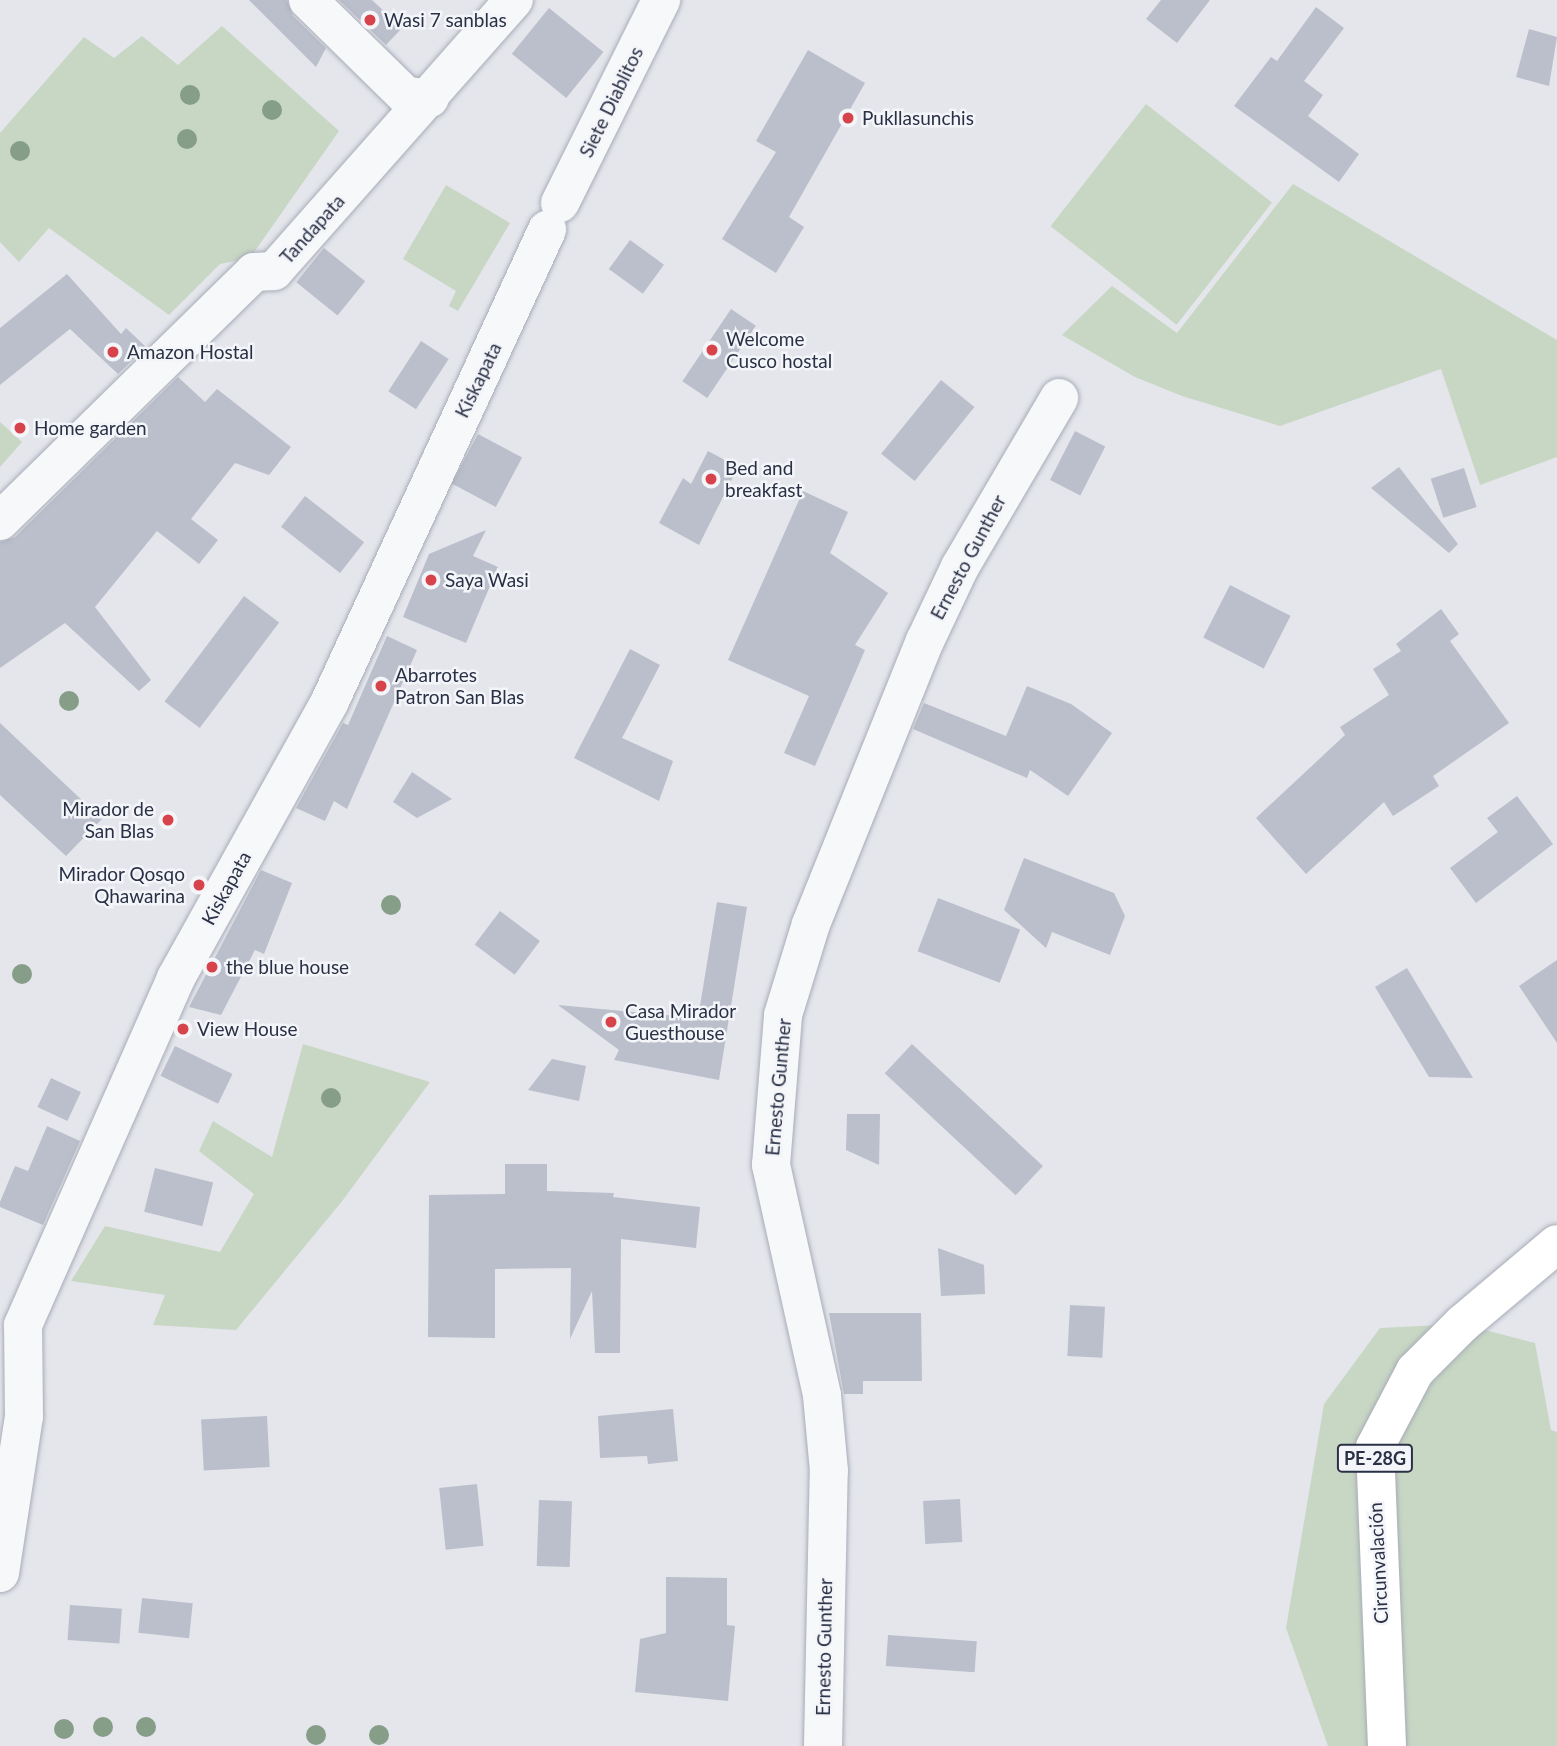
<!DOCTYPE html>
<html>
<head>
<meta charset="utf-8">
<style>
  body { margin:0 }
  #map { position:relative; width:1557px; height:1746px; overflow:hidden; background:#e4e6ec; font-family:Lato,sans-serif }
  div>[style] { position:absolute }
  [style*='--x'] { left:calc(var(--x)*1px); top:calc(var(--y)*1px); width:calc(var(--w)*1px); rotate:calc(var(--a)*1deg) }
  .green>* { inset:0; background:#c7d7c4; transform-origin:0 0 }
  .building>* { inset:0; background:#babfcb; transform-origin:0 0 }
  .roads { filter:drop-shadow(0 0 2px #a8acb7) drop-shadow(0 0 2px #a8acb7) }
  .minor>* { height:38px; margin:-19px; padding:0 19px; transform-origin:19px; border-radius:19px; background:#f7f8fa }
  .highway>* { height:38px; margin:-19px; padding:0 19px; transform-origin:19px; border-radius:19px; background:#fff }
  .trees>* { width:20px; height:20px; margin:-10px; border-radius:50%; background:#869e88 }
  .dots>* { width:19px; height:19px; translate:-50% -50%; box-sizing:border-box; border:4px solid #f4f5f9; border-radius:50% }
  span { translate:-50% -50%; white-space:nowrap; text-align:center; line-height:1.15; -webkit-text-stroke:5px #f4f5f9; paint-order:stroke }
  .shield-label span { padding:2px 5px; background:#f4f5f9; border:2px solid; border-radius:5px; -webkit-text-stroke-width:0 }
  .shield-label { font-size:18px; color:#2a3146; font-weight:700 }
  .poi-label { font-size:19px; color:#2a3146 }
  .left { translate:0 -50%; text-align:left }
  .right { translate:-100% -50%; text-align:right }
  .street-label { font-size:19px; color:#2a3146 }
</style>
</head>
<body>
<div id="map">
  <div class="green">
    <div style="clip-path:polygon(222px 26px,339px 131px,250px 258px,220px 264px,169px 315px,49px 228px,19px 262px,0 242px,0 133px,84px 37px,114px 58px,142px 36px,178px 65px)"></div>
    <div style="left:1146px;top:104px;width:160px;height:155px;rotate:38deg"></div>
    <div style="clip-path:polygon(1293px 184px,1557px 340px,1557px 457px,1480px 485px,1441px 369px,1280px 426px,1182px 396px,1135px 377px,1062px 335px,1112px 286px,1177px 333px)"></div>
    <div style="clip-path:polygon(446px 185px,510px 223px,458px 311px,449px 306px,456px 291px,403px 259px)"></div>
    <div style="clip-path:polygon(0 422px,22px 442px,0 467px)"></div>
    <div style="clip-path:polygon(303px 1044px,430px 1082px,343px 1200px,236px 1330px,153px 1325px,165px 1295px,71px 1281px,105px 1226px,220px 1252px,254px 1194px,199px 1151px,213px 1121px,272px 1157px)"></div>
    <div style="clip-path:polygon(1462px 1324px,1535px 1343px,1551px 1430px,1557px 1432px,1557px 1746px,1328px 1746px,1286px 1628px,1324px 1404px,1380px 1328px)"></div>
  </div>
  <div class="building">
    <div style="clip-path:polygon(249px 0,287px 0,293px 16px,326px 48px,316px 67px)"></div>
    <div style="clip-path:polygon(339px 0,372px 0,402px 28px,386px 45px)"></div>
    <div style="clip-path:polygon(1161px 0,1210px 0,1177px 43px,1146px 19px)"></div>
    <div style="clip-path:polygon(1316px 7px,1344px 28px,1304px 81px,1323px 95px,1308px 116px,1359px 154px,1339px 182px,1234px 106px,1271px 57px,1277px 61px)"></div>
    <div style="left:549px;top:8px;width:70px;height:59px;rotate:39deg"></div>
    <div style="clip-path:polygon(1529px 29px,1557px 37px,1549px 86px,1516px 77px)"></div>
    <div style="clip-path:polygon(808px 50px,865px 83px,789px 217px,804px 227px,776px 273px,722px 239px,776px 152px,756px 141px)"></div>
    <div style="left:630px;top:240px;width:42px;height:36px;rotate:36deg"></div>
    <div style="left:324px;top:248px;width:53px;height:44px;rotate:39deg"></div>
    <div style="clip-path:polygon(67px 274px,121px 334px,126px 328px,146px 347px,118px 374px,70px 329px,0 385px,0 328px)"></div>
    <div style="left:731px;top:309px;width:30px;height:87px;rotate:34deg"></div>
    <div style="left:421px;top:341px;width:33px;height:60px;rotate:33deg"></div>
    <div style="clip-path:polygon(178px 377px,205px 402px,217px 389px,291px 447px,269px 475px,235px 463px,191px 519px,218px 540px,199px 564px,157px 531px,95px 607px,151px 680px,139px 691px,65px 623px,0 668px,0 542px,15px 537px)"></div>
    <div style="left:941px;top:380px;width:43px;height:95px;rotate:39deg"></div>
    <div style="left:1075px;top:431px;width:34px;height:55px;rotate:27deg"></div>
    <div style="left:478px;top:434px;width:50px;height:56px;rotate:28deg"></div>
    <div style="clip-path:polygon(708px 451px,738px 467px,699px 545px,659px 523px,683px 478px,691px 484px)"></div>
    <div style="clip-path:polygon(1399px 467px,1458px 544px,1449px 553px,1371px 488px)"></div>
    <div style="left:1464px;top:468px;width:41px;height:35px;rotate:72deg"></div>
    <div style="clip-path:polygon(803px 491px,848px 512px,830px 553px,888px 593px,855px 645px,865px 650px,815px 766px,784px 753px,809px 696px,728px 660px)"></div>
    <div style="left:305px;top:496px;width:75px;height:39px;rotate:38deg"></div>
    <div style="clip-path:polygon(486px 530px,473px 556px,498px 567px,466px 643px,403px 617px,429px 554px)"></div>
    <div style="left:1230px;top:585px;width:68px;height:59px;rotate:27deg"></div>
    <div style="left:244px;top:596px;width:44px;height:132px;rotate:37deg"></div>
    <div style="clip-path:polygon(1441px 609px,1459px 634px,1450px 641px,1509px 723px,1433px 776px,1439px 786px,1393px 816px,1384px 802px,1306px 874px,1256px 818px,1345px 735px,1340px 727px,1389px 695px,1373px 669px,1401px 651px,1396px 644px)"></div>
    <div style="clip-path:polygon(387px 636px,417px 650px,347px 809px,334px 801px,325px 821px,296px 808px,343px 723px,348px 725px)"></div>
    <div style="clip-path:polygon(630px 649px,660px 665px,622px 738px,673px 761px,659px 801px,574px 758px)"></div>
    <div style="clip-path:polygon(1027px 686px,1071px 704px,1112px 733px,1068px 796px,1030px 770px,1027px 778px,913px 729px,924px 703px,1006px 736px)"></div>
    <div style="clip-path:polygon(0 723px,102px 819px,66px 856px,0 795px)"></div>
    <div style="clip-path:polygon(412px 772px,452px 799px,417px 818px,393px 802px)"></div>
    <div style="clip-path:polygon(1517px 796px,1553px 844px,1476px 903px,1450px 868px,1498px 832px,1487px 818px)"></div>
    <div style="clip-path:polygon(1024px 858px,1114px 893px,1125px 916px,1110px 955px,1052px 932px,1046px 948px,1004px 910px)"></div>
    <div style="clip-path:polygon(261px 870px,292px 883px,264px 954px,255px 950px,221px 1015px,189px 1007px)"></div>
    <div style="left:938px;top:898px;width:88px;height:57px;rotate:21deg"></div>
    <div style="clip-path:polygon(717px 902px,747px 907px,719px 1080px,614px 1060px,619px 1050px,558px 1005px,698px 1018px)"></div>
    <div style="left:500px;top:911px;width:50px;height:42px;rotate:37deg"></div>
    <div style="clip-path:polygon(1557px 960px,1557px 1043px,1519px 986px)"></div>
    <div style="clip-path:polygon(1407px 968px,1473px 1078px,1429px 1077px,1375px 987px)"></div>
    <div style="left:912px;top:1044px;width:179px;height:40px;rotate:43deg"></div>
    <div style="left:175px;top:1046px;width:64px;height:33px;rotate:26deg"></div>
    <div style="clip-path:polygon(552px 1059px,586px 1066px,579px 1101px,528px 1090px)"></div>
    <div style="left:51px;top:1078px;width:33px;height:32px;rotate:25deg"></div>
    <div style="clip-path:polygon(847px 1114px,880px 1114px,879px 1165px,846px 1150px)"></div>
    <div style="clip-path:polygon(47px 1126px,80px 1141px,43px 1225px,0 1207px,0 1202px,15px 1166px,28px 1171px)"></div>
    <div style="clip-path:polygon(505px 1164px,547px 1164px,547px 1191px,614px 1193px,613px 1197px,700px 1207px,696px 1248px,621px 1239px,620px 1353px,595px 1353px,592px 1291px,570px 1339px,571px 1268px,495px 1269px,495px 1338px,428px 1337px,429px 1195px,505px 1194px)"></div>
    <div style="left:155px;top:1168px;width:60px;height:45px;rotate:14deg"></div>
    <div style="clip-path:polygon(938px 1248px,984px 1265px,985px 1294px,941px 1296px)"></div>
    <div style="left:1070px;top:1305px;width:35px;height:51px;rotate:3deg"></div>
    <div style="clip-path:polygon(829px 1313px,921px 1313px,922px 1381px,863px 1381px,863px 1394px,844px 1394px)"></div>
    <div style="clip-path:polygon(673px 1409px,678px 1461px,648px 1464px,647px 1456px,600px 1458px,598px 1416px)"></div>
    <div style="left:267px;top:1416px;width:51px;height:66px;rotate:87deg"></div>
    <div style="left:477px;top:1484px;width:62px;height:38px;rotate:84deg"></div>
    <div style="left:960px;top:1499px;width:43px;height:37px;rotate:87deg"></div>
    <div style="left:539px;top:1500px;width:33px;height:66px;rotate:2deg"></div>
    <div style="clip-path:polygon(666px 1577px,727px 1578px,727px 1625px,735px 1626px,728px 1701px,635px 1692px,640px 1639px,666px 1633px)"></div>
    <div style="left:142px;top:1598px;width:51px;height:35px;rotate:6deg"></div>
    <div style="left:70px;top:1605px;width:52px;height:35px;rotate:4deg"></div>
    <div style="left:888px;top:1635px;width:89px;height:31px;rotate:4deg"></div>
  </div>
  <div class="roads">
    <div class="minor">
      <div style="--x:308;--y:0;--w:137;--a:44.4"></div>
      <div style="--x:406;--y:96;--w:24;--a:5"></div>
      <div style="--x:560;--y:203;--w:227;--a:-63.5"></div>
      <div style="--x:0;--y:521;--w:356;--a:-44.4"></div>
      <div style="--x:254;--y:272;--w:20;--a:-3"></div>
      <div style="--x:274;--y:271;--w:362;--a:-48.5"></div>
      <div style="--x:0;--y:1573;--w:158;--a:-81.3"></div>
      <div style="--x:24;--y:1417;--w:92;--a:-90.6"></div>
      <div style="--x:23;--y:1325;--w:379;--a:-66.2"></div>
      <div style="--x:176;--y:978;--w:317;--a:-60.9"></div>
      <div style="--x:330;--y:701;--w:519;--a:-65.26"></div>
      <div style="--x:823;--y:1746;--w:275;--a:-88.8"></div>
      <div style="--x:829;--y:1471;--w:76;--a:-95.3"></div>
      <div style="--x:822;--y:1395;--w:236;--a:-102.5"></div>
      <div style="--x:771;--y:1165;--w:150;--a:-85.4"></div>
      <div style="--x:783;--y:1015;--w:95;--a:-72.9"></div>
      <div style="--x:811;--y:924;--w:305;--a:-68.1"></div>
      <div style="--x:925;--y:641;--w:82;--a:-64.7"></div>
      <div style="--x:960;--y:567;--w:196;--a:-59.6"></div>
    </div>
    <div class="highway">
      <div style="--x:1387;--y:1746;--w:299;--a:-92.3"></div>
      <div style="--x:1375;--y:1447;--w:86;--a:-62.2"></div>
      <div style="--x:1415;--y:1371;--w:66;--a:-45"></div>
      <div style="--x:1462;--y:1324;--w:124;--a:-40.1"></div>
    </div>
  </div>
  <div class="trees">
    <div style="left:190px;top:95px"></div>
    <div style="left:272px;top:110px"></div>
    <div style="left:187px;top:139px"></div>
    <div style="left:20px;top:151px"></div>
    <div style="left:69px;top:701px"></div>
    <div style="left:391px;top:905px"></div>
    <div style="left:22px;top:974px"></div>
    <div style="left:331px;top:1098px"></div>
    <div style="left:103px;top:1727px"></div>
    <div style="left:146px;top:1727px"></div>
    <div style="left:64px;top:1729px"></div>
    <div style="left:316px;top:1735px"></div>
    <div style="left:379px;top:1735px"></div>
  </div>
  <div class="dots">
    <div style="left:370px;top:20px;background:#d7434b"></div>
    <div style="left:848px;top:118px;background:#d7434b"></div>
    <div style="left:712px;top:350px;background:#d7434b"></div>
    <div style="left:113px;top:352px;background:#d7434b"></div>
    <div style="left:20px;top:428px;background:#d7434b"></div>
    <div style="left:711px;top:479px;background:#d7434b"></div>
    <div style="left:431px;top:580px;background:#d7434b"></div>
    <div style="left:381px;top:686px;background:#d7434b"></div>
    <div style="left:168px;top:820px;background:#d7434b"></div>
    <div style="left:199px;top:885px;background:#d7434b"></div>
    <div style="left:212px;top:967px;background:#d7434b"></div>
    <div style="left:611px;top:1022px;background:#d7434b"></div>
    <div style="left:183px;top:1029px;background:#d7434b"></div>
  </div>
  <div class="shield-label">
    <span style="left:1375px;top:1458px">PE-28G</span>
  </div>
  <div class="poi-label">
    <span class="left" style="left:384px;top:20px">Wasi 7 sanblas</span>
    <span class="left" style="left:862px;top:118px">Pukllasunchis</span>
    <span class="left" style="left:726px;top:350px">Welcome<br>Cusco hostal</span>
    <span class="left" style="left:127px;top:352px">Amazon Hostal</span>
    <span class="left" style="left:34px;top:428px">Home garden</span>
    <span class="left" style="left:725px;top:479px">Bed and<br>breakfast</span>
    <span class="left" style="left:445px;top:580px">Saya Wasi</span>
    <span class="left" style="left:395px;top:686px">Abarrotes<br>Patron San Blas</span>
    <span class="right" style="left:154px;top:820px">Mirador de<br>San Blas</span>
    <span class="right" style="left:185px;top:885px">Mirador Qosqo<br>Qhawarina</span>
    <span class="left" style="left:226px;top:967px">the blue house</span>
    <span class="left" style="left:625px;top:1022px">Casa Mirador<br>Guesthouse</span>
    <span class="left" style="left:197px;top:1029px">View House</span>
  </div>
  <div class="street-label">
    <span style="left:611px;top:102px;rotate:-64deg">Siete Diablitos</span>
    <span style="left:312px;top:229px;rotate:-48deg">Tandapata</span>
    <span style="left:478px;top:380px;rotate:-64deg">Kiskapata</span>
    <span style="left:968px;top:557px;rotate:-62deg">Ernesto Gunther</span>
    <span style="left:226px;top:888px;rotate:-61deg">Kiskapata</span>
    <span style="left:778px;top:1087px;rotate:-85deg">Ernesto Gunther</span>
    <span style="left:1378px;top:1563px;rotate:-93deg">Circunvalación</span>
    <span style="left:824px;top:1647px;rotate:-89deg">Ernesto Gunther</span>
  </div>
</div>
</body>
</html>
